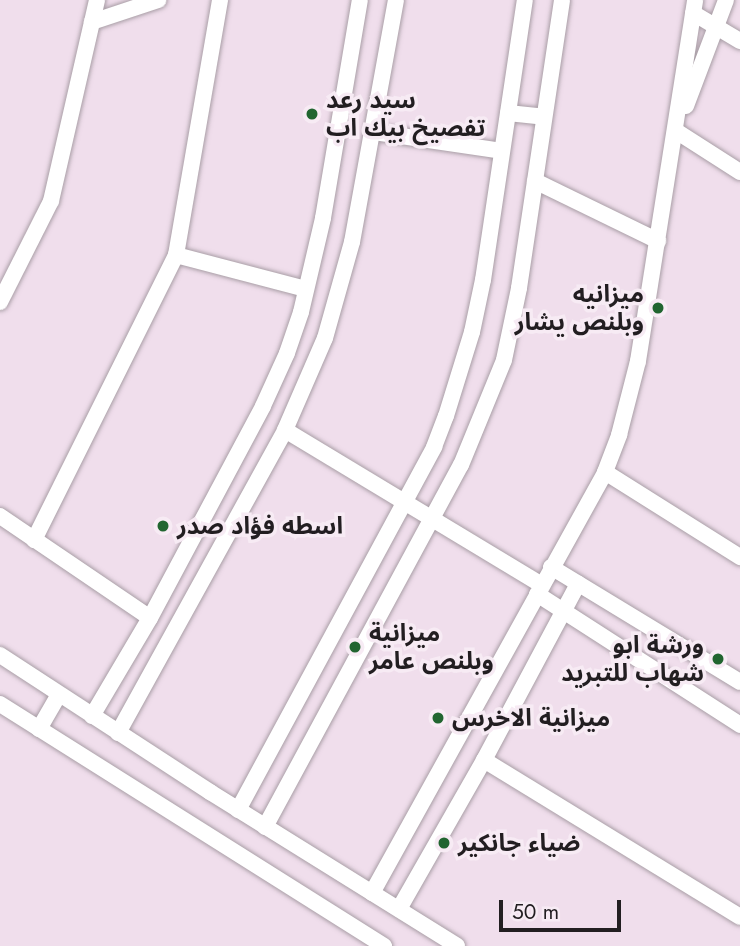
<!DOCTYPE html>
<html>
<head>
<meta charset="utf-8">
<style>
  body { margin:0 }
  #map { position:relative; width:740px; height:946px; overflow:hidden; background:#f7ebf4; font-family:Jost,"Noto Sans Arabic",sans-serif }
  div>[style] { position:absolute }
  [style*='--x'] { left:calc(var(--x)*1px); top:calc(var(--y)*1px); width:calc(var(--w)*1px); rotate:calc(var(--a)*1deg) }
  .built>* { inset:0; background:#f0deec; transform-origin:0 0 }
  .roads { filter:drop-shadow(0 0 2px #a99ea6) drop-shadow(0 0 2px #a99ea6) }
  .street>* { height:16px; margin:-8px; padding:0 8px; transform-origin:8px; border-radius:8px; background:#fff }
  .dots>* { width:19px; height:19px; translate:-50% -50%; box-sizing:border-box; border:4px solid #f7ebf4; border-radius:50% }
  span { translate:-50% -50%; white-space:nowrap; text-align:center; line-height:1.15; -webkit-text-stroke:7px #f7ebf4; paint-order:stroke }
  .poi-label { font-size:24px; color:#221e21; font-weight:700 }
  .left { translate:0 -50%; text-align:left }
  .right { translate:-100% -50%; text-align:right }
  .scale { position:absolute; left:499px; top:900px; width:122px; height:32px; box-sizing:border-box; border:4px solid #221e21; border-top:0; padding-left:9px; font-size:21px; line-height:24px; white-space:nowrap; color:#221e21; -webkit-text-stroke:5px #f7ebf4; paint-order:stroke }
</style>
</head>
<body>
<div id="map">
  <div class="built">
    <div style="left:0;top:0;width:740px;height:946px"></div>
  </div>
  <div class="roads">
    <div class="street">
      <div style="--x:693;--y:13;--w:55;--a:30.8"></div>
      <div style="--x:92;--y:22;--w:70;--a:-18.4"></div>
      <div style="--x:686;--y:106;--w:113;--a:-69.3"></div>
      <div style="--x:508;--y:113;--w:36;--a:6"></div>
      <div style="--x:676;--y:131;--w:76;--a:32.6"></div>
      <div style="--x:374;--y:132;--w:129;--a:8.4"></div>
      <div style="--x:535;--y:181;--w:137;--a:26"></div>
      <div style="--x:176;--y:255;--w:134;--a:14.7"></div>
      <div style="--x:0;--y:302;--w:113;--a:-63.2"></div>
      <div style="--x:51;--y:201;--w:206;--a:-77.1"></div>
      <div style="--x:285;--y:430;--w:300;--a:31.1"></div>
      <div style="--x:605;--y:472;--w:160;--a:32.2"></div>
      <div style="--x:0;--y:516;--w:181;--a:34.2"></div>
      <div style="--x:34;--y:540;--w:318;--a:-63.5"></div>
      <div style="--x:176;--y:255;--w:259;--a:-80.2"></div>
      <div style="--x:551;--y:567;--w:221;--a:31.3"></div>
      <div style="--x:537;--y:594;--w:242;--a:32.8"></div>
      <div style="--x:0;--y:655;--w:251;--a:33.1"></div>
      <div style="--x:210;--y:792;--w:291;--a:31.9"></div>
      <div style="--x:0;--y:704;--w:454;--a:32.2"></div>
      <div style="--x:92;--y:716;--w:114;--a:-59.4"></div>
      <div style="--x:150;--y:618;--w:240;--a:-61.9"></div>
      <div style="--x:263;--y:406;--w:58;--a:-65.6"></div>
      <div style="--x:287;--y:353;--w:43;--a:-71.1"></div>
      <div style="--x:301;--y:312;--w:97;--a:-76.8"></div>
      <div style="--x:323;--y:218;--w:221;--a:-80.4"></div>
      <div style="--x:39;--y:729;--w:39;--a:-60"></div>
      <div style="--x:118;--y:733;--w:346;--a:-61.1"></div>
      <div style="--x:285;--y:430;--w:100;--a:-66.5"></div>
      <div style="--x:325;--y:338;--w:100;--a:-74.3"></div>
      <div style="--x:352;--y:242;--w:246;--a:-79.7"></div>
      <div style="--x:484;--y:760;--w:300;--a:31.5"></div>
      <div style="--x:238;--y:810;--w:413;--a:-61.6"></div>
      <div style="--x:434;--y:447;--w:33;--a:-69"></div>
      <div style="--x:446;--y:416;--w:88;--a:-72.8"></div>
      <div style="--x:472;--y:332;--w:53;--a:-78.1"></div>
      <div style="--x:483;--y:280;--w:283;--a:-81.5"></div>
      <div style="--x:265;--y:827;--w:412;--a:-61.6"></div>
      <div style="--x:461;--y:465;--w:113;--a:-67.7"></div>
      <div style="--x:504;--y:360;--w:74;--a:-78.2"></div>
      <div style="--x:519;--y:288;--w:291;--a:-81.5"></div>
      <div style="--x:372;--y:893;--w:481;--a:-61"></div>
      <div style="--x:605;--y:472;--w:40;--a:-69"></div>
      <div style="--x:619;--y:435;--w:76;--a:-75.6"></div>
      <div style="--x:638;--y:361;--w:365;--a:-81"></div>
      <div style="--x:399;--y:909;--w:172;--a:-60.3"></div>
      <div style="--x:484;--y:760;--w:200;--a:-61.9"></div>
    </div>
  </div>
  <div class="dots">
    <div style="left:312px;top:114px;background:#216530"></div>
    <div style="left:658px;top:308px;background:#216530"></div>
    <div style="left:163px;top:526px;background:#216530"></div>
    <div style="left:355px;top:647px;background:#216530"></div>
    <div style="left:718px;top:659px;background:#216530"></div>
    <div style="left:438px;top:718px;background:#216530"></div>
    <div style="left:444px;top:843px;background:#216530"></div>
  </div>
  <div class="poi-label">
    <span class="left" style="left:326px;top:114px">سيد رعد<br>تفصيخ بيك اب</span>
    <span class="right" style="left:644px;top:308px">ميزانيه<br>وبلنص يشار</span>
    <span class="left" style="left:177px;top:526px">اسطه فؤاد صدر</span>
    <span class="left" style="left:369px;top:647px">ميزانية<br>وبلنص عامر</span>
    <span class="right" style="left:704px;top:659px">ورشة ابو<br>شهاب للتبريد</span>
    <span class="left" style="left:452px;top:718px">ميزانية الاخرس</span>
    <span class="left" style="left:458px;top:843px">ضياء جانكير</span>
  </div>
  <div class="scale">50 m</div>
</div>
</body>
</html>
